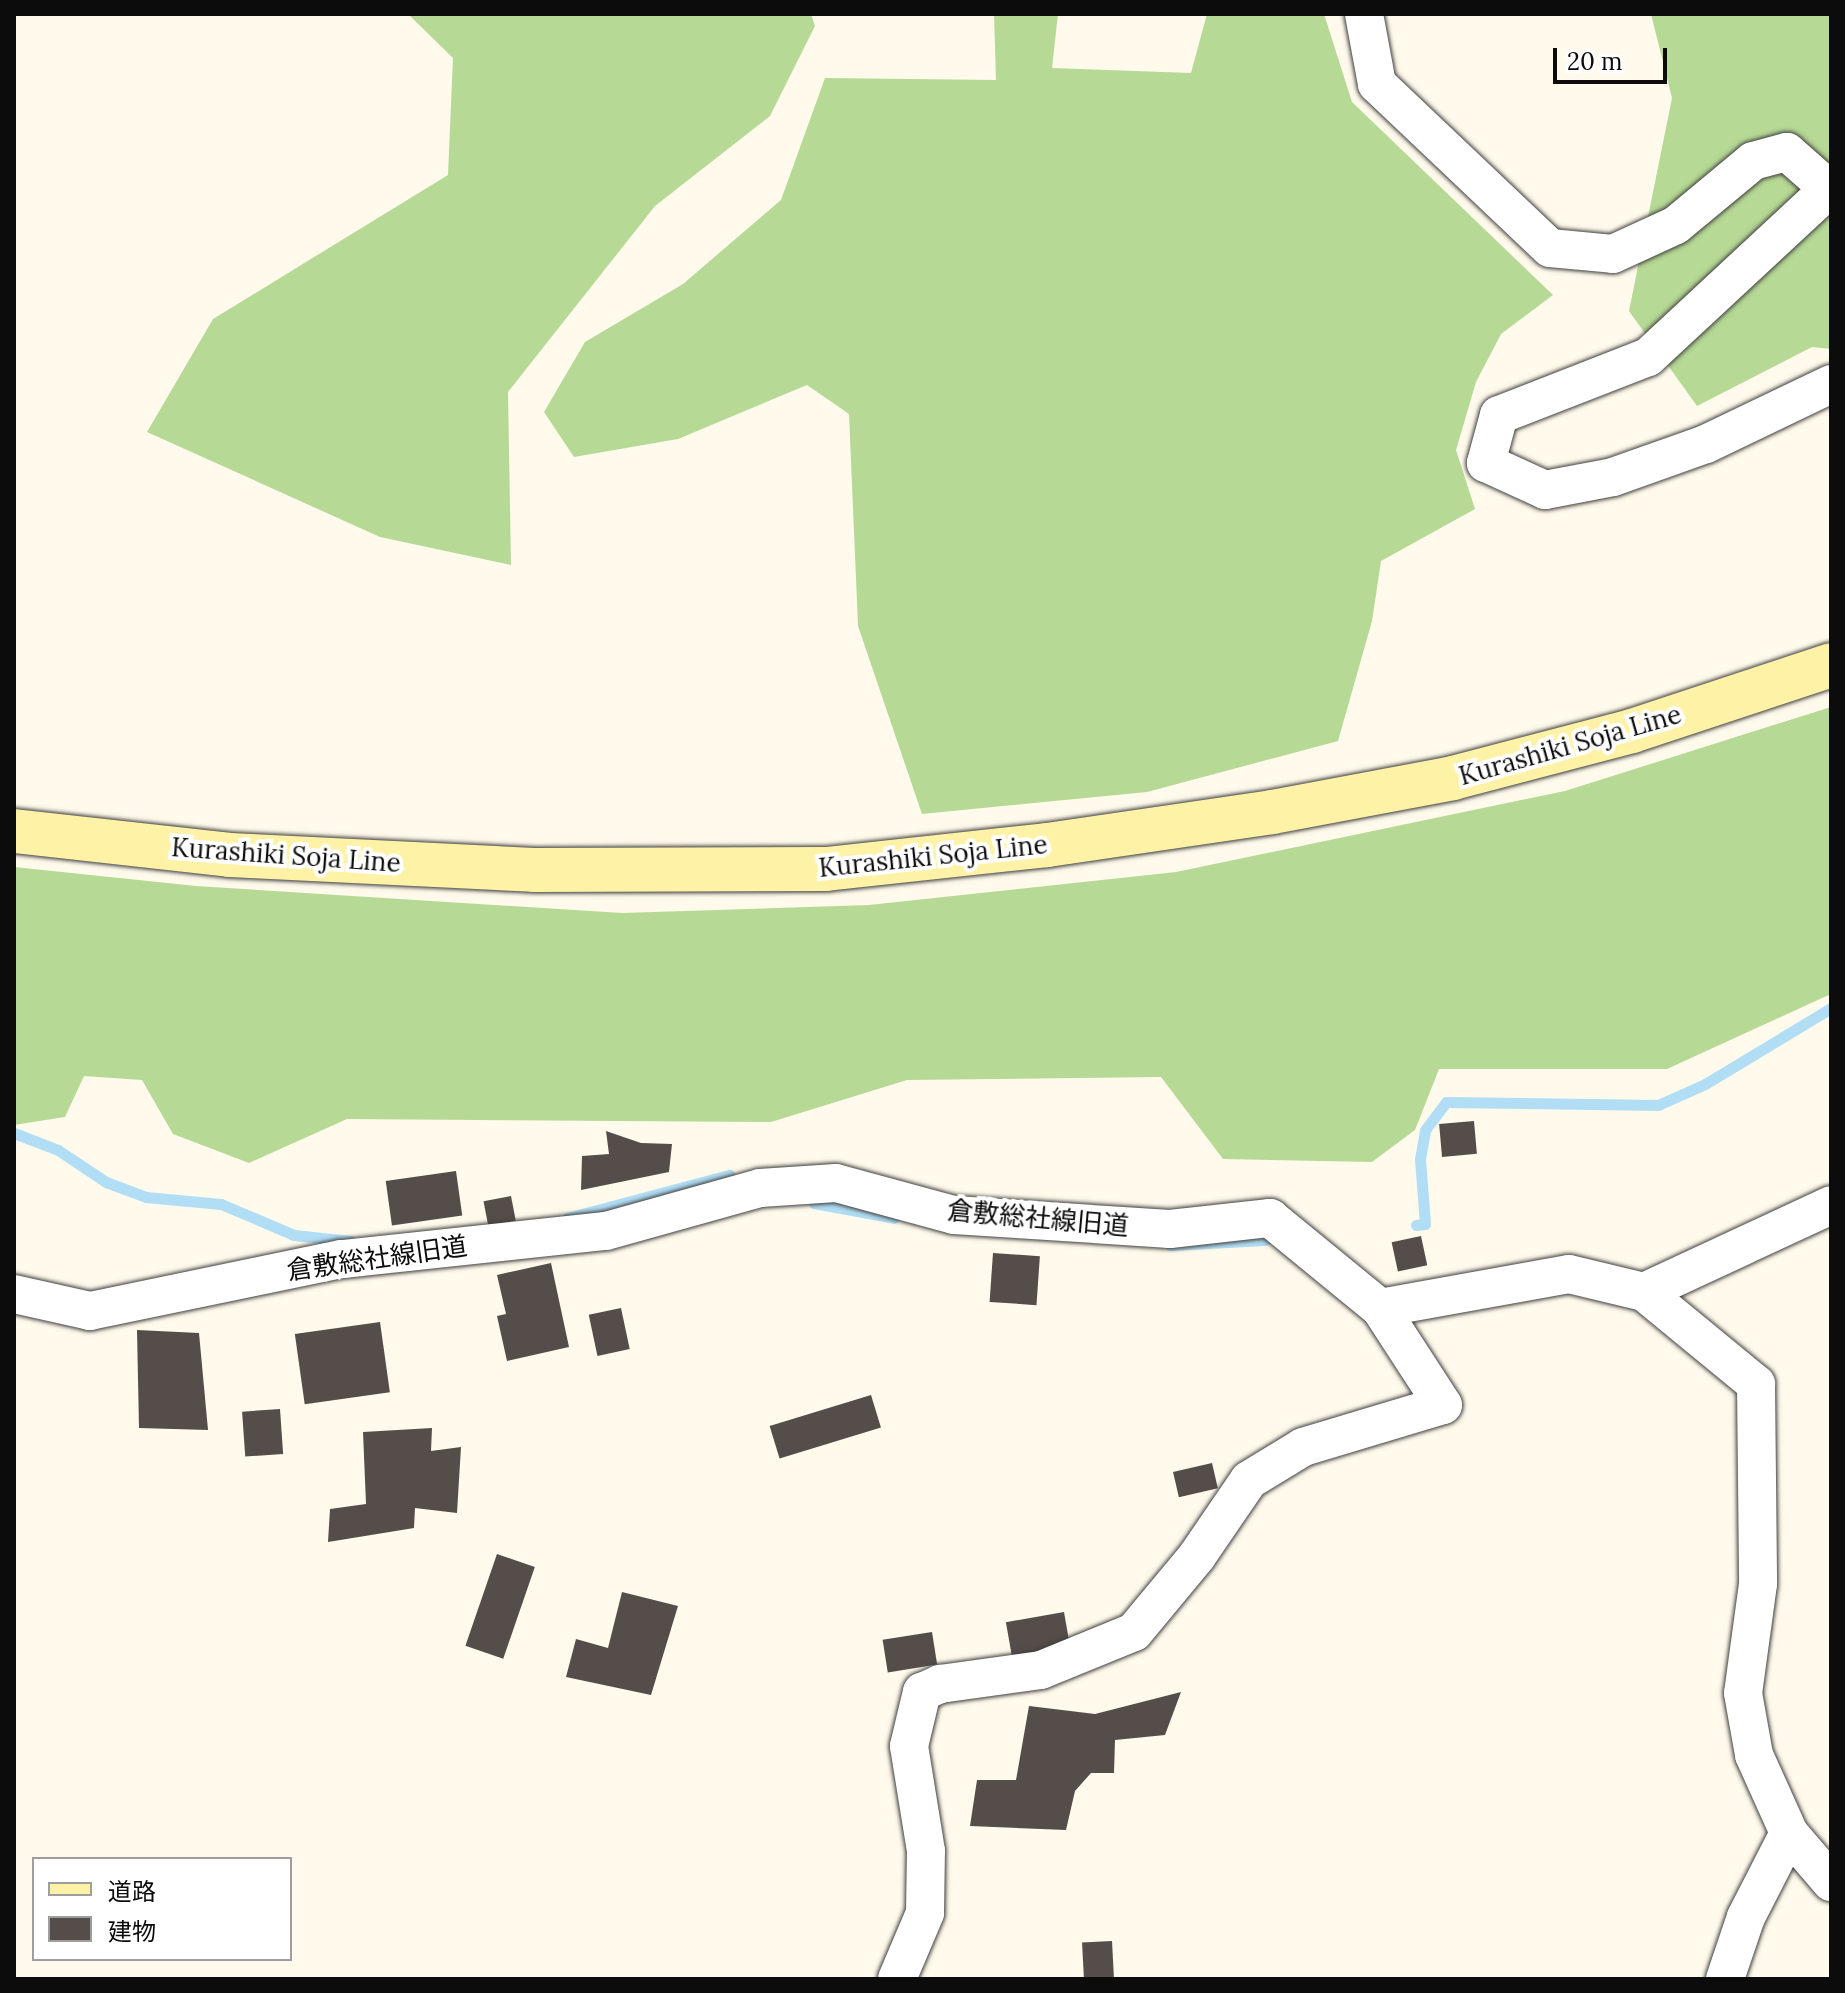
<!DOCTYPE html>
<html>
<head>
<meta charset="utf-8">
<style>
  body { margin:0 }
  #map { position:relative; width:1845px; height:1993px; overflow:hidden; background:#fffaeb; font-family:Lora,"Noto Sans JP",serif }
  div>[style] { position:absolute }
  [style*='--x'] { left:calc(var(--x)*1px); top:calc(var(--y)*1px); width:calc(var(--w)*1px); rotate:calc(var(--a)*1deg) }
  .forest>* { inset:0; background:#b6d995 }
  .stream>* { height:11px; margin:-5.5px; padding:0 5.5px; transform-origin:5.5px; border-radius:5.5px; background:#b1def5 }
  .building>* { inset:0; background:#554d49; transform-origin:0 0 }
  .roads { filter:drop-shadow(0 0 2px #3f3f3f) drop-shadow(0 0 2px #3f3f3f) }
  .minor>* { height:38px; margin:-19px; padding:0 19px; transform-origin:19px; border-radius:19px; background:#fff }
  .secondary>* { height:44px; margin:-22px; padding:0 22px; transform-origin:22px; border-radius:22px; background:#fef2a7 }
  span { translate:-50% -50%; white-space:nowrap; text-align:center; line-height:1.15; -webkit-text-stroke:8px #fff; paint-order:stroke }
  .street-label { font-size:26px; color:#0c0c0c }
  .frame { position:absolute; inset:0; border:16px solid #0c0c0c; pointer-events:none }
  .legend { position:absolute; left:32px; top:1857px; width:260px; height:104px; box-sizing:border-box; background:#fff; border:2px solid #9e9e9e; margin:0; padding:10px 14px; list-style:none; font-size:24px; color:#0c0c0c }
  .legend li { display:flex; align-items:center; gap:16px; height:40px }
  .legend b { width:40px; border:2px solid #9e9e9e }
  .scale { position:absolute; left:1553px; top:48px; width:114px; height:36px; box-sizing:border-box; border:4px solid #0c0c0c; border-top:0; padding-left:10px; font-size:24px; line-height:28px; white-space:nowrap; color:#0c0c0c; -webkit-text-stroke:6px #fff; paint-order:stroke }
</style>
</head>
<body>
<div id="map">
  <div class="forest">
    <div style="clip-path:polygon(408px 14px,811px 14px,815px 26px,770px 116px,655px 206px,508px 392px,511px 565px,380px 537px,147px 432px,213px 319px,448px 175px,453px 58px)"></div>
    <div style="clip-path:polygon(994px 14px,1058px 14px,1052px 68px,1191px 73px,1207px 14px,1324px 14px,1352px 102px,1553px 295px,1501px 334px,1476px 382px,1456px 450px,1475px 509px,1381px 561px,1372px 621px,1338px 741px,1147px 792px,922px 814px,858px 626px,849px 414px,807px 385px,678px 439px,574px 457px,544px 412px,585px 342px,683px 284px,781px 200px,825px 78px,996px 80px)"></div>
    <div style="clip-path:polygon(1651px 14px,1831px 14px,1831px 349px,1812px 347px,1697px 406px,1629px 311px,1672px 98px)"></div>
    <div style="clip-path:polygon(1831px 707px,1831px 994px,1667px 1069px,1439px 1069px,1415px 1130px,1372px 1162px,1223px 1159px,1161px 1077px,907px 1080px,771px 1122px,347px 1119px,249px 1163px,173px 1134px,142px 1080px,84px 1076px,65px 1117px,14px 1125px,14px 867px,196px 886px,622px 913px,869px 905px,1176px 872px,1565px 791px)"></div>
  </div>
  <div class="stream">
    <div style="--x:14;--y:1133;--w:47;--a:21.1"></div>
    <div style="--x:58;--y:1150;--w:58;--a:33.7"></div>
    <div style="--x:106;--y:1182;--w:43;--a:20.6"></div>
    <div style="--x:146;--y:1197;--w:75;--a:5.3"></div>
    <div style="--x:221;--y:1204;--w:79;--a:23"></div>
    <div style="--x:294;--y:1235;--w:57;--a:6"></div>
    <div style="--x:814;--y:1203;--w:81;--a:10.6"></div>
    <div style="--x:567;--y:1218;--w:168;--a:-14.9"></div>
    <div style="--x:1416;--y:1225;--w:9;--a:-6"></div>
    <div style="--x:1425;--y:1224;--w:65;--a:-94.4"></div>
    <div style="--x:1420;--y:1159;--w:29;--a:-80"></div>
    <div style="--x:1425;--y:1130;--w:35;--a:-53"></div>
    <div style="--x:1446;--y:1102;--w:212;--a:0.8"></div>
    <div style="--x:1658;--y:1105;--w:51;--a:-24.1"></div>
    <div style="--x:1705;--y:1084;--w:147;--a:-31.1"></div>
    <div style="--x:1170;--y:1245;--w:95;--a:-3"></div>
  </div>
  <div class="building">
    <div style="left:1474px;top:1121px;width:33px;height:35px;rotate:85deg"></div>
    <div style="clip-path:polygon(606px 1131px,641px 1143px,672px 1144px,669px 1172px,581px 1190px,582px 1156px,609px 1154px)"></div>
    <div style="left:456px;top:1171px;width:45px;height:71px;rotate:82deg"></div>
    <div style="left:511px;top:1196px;width:25px;height:28px;rotate:79deg"></div>
    <div style="left:1421px;top:1236px;width:30px;height:30px;rotate:78deg"></div>
    <div style="left:993px;top:1253px;width:47px;height:49px;rotate:4deg"></div>
    <div style="clip-path:polygon(551px 1263px,569px 1347px,507px 1361px,497px 1316px,506px 1314px,497px 1275px)"></div>
    <div style="left:621px;top:1308px;width:42px;height:33px;rotate:78deg"></div>
    <div style="left:380px;top:1322px;width:71px;height:86px;rotate:82deg"></div>
    <div style="clip-path:polygon(137px 1330px,199px 1333px,208px 1430px,139px 1428px)"></div>
    <div style="left:871px;top:1395px;width:34px;height:106px;rotate:73deg"></div>
    <div style="left:280px;top:1409px;width:45px;height:38px;rotate:86deg"></div>
    <div style="clip-path:polygon(432px 1428px,431px 1451px,461px 1447px,457px 1513px,415px 1508px,414px 1528px,328px 1542px,330px 1509px,366px 1504px,363px 1432px)"></div>
    <div style="left:1212px;top:1463px;width:26px;height:40px;rotate:77deg"></div>
    <div style="left:497px;top:1554px;width:40px;height:97px;rotate:19deg"></div>
    <div style="clip-path:polygon(622px 1592px,678px 1606px,651px 1695px,566px 1677px,576px 1639px,608px 1648px)"></div>
    <div style="left:1064px;top:1612px;width:41px;height:59px;rotate:80deg"></div>
    <div style="left:932px;top:1632px;width:33px;height:50px;rotate:81deg"></div>
    <div style="clip-path:polygon(1181px 1692px,1165px 1735px,1115px 1740px,1114px 1773px,1091px 1773px,1075px 1791px,1066px 1830px,970px 1826px,977px 1780px,1016px 1780px,1029px 1706px,1095px 1714px)"></div>
    <div style="left:1112px;top:1941px;width:38px;height:30px;rotate:87deg"></div>
  </div>
  <div class="roads">
    <div class="minor">
      <div style="--x:1364;--y:14;--w:71;--a:79.5"></div>
      <div style="--x:1377;--y:84;--w:238;--a:43.5"></div>
      <div style="--x:1550;--y:248;--w:63;--a:5.4"></div>
      <div style="--x:1613;--y:254;--w:69;--a:-24.7"></div>
      <div style="--x:1676;--y:225;--w:100;--a:-39.7"></div>
      <div style="--x:1753;--y:161;--w:35;--a:-15"></div>
      <div style="--x:1787;--y:152;--w:56;--a:41.4"></div>
      <div style="--x:1829;--y:189;--w:247;--a:137.1"></div>
      <div style="--x:1648;--y:357;--w:160;--a:158.7"></div>
      <div style="--x:1499;--y:415;--w:50;--a:105.2"></div>
      <div style="--x:1486;--y:463;--w:65;--a:24.6"></div>
      <div style="--x:1545;--y:490;--w:69;--a:-10.8"></div>
      <div style="--x:1613;--y:477;--w:99;--a:-19.5"></div>
      <div style="--x:1706;--y:444;--w:139;--a:-25.6"></div>
      <div style="--x:1644;--y:1292;--w:145;--a:39.4"></div>
      <div style="--x:1756;--y:1384;--w:200;--a:89.4"></div>
      <div style="--x:1758;--y:1584;--w:110;--a:97.8"></div>
      <div style="--x:1743;--y:1693;--w:63;--a:79.9"></div>
      <div style="--x:1754;--y:1755;--w:85;--a:65.8"></div>
      <div style="--x:1789;--y:1833;--w:65;--a:49.4"></div>
      <div style="--x:14;--y:1294;--w:78;--a:12.6"></div>
      <div style="--x:90;--y:1311;--w:257;--a:-11.7"></div>
      <div style="--x:342;--y:1259;--w:265;--a:-6.1"></div>
      <div style="--x:606;--y:1231;--w:160;--a:-15.6"></div>
      <div style="--x:760;--y:1188;--w:76;--a:-3.8"></div>
      <div style="--x:836;--y:1183;--w:122;--a:15.2"></div>
      <div style="--x:954;--y:1215;--w:216;--a:3.7"></div>
      <div style="--x:1170;--y:1229;--w:101;--a:-6.3"></div>
      <div style="--x:1270;--y:1218;--w:142;--a:39.3"></div>
      <div style="--x:1380;--y:1308;--w:192;--a:-10.2"></div>
      <div style="--x:1569;--y:1274;--w:77;--a:13.5"></div>
      <div style="--x:1644;--y:1292;--w:206;--a:-24.9"></div>
      <div style="--x:897;--y:1979;--w:72;--a:-67"></div>
      <div style="--x:925;--y:1913;--w:62;--a:-89.1"></div>
      <div style="--x:926;--y:1851;--w:106;--a:-99.2"></div>
      <div style="--x:909;--y:1746;--w:56;--a:-76.5"></div>
      <div style="--x:922;--y:1692;--w:20;--a:-24"></div>
      <div style="--x:940;--y:1684;--w:102;--a:-7.9"></div>
      <div style="--x:1041;--y:1670;--w:100;--a:-22.2"></div>
      <div style="--x:1134;--y:1632;--w:99;--a:-50.3"></div>
      <div style="--x:1197;--y:1556;--w:92;--a:-55.6"></div>
      <div style="--x:1249;--y:1480;--w:63;--a:-31.4"></div>
      <div style="--x:1303;--y:1447;--w:146;--a:-16.7"></div>
      <div style="--x:1443;--y:1405;--w:116;--a:-123"></div>
      <div style="--x:1725;--y:1979;--w:65;--a:-71.3"></div>
      <div style="--x:1746;--y:1917;--w:94;--a:-62.9"></div>
    </div>
    <div class="secondary">
      <div style="--x:14;--y:831;--w:217;--a:6.3"></div>
      <div style="--x:230;--y:855;--w:304;--a:2.8"></div>
      <div style="--x:534;--y:870;--w:292;--a:-0.2"></div>
      <div style="--x:826;--y:869;--w:222;--a:-6.2"></div>
      <div style="--x:1047;--y:845;--w:227;--a:-8.3"></div>
      <div style="--x:1272;--y:812;--w:184;--a:-10.6"></div>
      <div style="--x:1453;--y:778;--w:185;--a:-14.7"></div>
      <div style="--x:1632;--y:731;--w:210;--a:-18.3"></div>
    </div>
  </div>
  <div class="street-label">
    <span style="left:1570px;top:745px;rotate:-16deg">Kurashiki Soja Line</span>
    <span style="left:286px;top:855px;rotate:4deg">Kurashiki Soja Line</span>
    <span style="left:933px;top:856px;rotate:-6deg">Kurashiki Soja Line</span>
    <span style="left:1038px;top:1218px;rotate:5deg">倉敷総社線旧道</span>
    <span style="left:377px;top:1258px;rotate:-8deg">倉敷総社線旧道</span>
  </div>
  <div class="frame"></div>
  <ul class="legend">
  <li><b style="height:10px;background:#fef2a7"></b>道路</li>
  <li><b style="height:22px;background:#554d49"></b>建物</li>
  </ul>
  <div class="scale">20 m</div>
</div>
</body>
</html>
